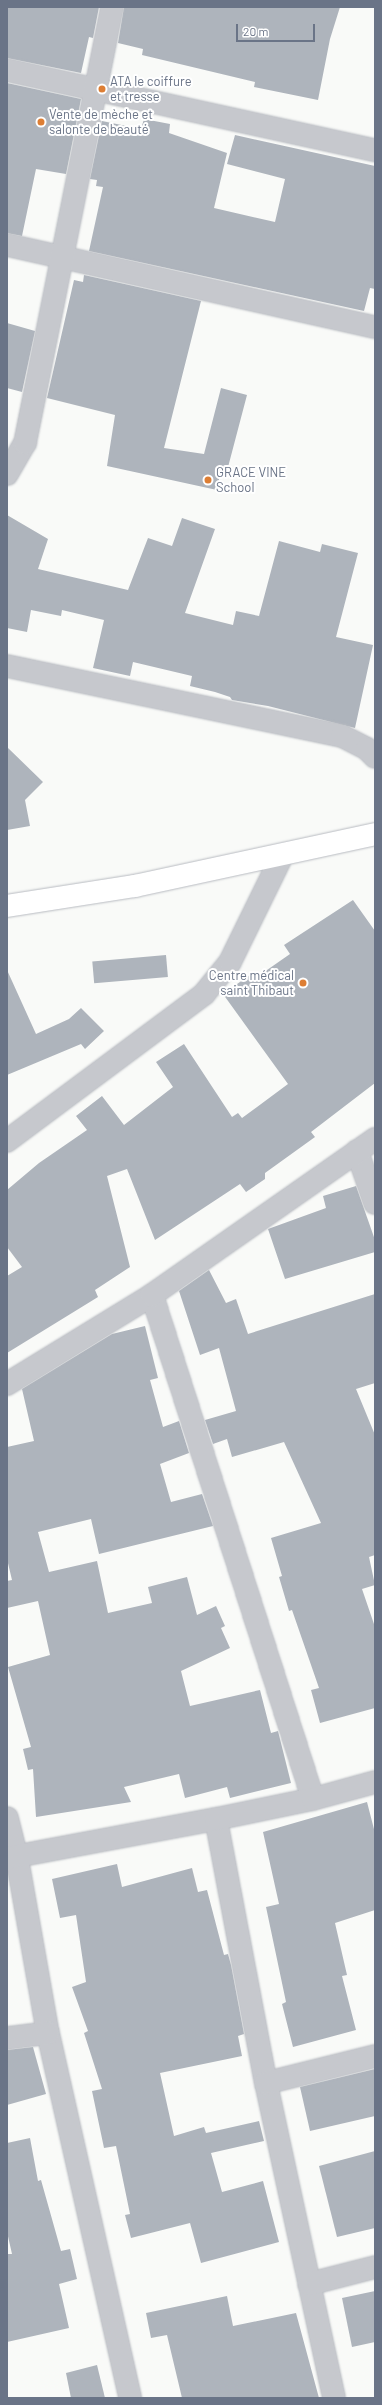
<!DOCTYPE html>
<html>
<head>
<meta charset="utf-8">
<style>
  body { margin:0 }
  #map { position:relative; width:382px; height:2405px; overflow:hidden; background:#f9faf8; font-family:Barlow,sans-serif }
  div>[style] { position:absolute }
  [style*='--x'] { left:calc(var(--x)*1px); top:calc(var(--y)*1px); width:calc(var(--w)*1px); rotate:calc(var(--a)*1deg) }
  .building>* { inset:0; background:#aeb4bc; transform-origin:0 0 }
  .roads { filter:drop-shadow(0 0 1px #b8bbc1) drop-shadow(0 0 1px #b8bbc1) }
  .street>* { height:22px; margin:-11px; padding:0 11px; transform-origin:11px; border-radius:11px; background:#c6c8cd }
  .secondary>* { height:22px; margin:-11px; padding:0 11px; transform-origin:11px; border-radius:11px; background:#fff }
  .dots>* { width:11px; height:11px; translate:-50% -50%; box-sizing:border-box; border:2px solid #fff; border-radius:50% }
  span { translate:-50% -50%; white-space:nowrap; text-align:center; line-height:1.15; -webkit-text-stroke:4px #fff; paint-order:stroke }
  .poi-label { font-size:13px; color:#6a7487 }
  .left { translate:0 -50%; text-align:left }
  .right { translate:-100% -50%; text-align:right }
  .frame { position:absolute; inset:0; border:8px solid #6a7487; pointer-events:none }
  .scale { position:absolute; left:236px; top:24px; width:79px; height:18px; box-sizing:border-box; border:2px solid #6a7487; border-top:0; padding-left:5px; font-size:12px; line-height:14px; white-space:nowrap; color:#6a7487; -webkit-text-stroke:3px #fff; paint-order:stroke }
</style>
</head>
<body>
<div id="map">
  <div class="building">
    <div style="clip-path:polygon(7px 7px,99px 7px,93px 38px,89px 37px,81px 73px,7px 58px)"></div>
    <div style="clip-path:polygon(124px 7px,340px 7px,330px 39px,318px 100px,254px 87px,255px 82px,142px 55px,143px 49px,118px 43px)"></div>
    <div style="clip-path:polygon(7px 83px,81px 99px,66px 174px,36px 169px,22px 236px,7px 233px)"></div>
    <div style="clip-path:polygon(144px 119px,170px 124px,169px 133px,227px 153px,214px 208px,275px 222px,285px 179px,227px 164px,235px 135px,375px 166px,375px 289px,370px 288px,364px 311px,89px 251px,103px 187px,96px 186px,97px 180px,90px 179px,102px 121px,141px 129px)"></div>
    <div style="clip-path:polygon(84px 275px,201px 301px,164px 448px,204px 454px,221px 388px,247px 395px,227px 471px,221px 469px,217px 490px,107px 466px,115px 415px,47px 398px,74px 280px,83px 282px)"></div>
    <div style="clip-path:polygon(7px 323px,35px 331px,22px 392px,7px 388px)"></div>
    <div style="clip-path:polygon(7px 515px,48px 539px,38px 569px,128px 590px,148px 538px,172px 546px,182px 518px,215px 529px,185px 613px,233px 625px,236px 611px,259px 616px,279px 541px,320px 552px,322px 544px,358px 553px,336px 637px,373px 645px,355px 728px,268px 706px,232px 700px,230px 697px,215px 692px,190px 686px,192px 676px,133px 662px,130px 676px,93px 668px,104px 620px,62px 610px,61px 616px,31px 610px,27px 632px,7px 628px)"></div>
    <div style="clip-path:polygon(7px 747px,43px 782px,25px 800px,30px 826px,7px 830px)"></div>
    <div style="clip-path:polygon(353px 900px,375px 931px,375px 1083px,311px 1132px,315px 1137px,265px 1173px,265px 1179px,246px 1192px,240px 1184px,155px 1240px,127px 1169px,107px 1176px,130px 1267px,95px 1290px,98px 1297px,7px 1353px,7px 1276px,22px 1267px,7px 1247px,7px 1190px,39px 1163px,87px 1130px,76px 1116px,102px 1096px,124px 1125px,173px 1087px,156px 1062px,184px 1044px,232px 1117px,238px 1113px,242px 1118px,288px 1084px,223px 994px,254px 972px,257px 977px,290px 954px,284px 945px)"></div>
    <div style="left:166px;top:955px;width:22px;height:74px;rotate:85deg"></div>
    <div style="clip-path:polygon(7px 970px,36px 1034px,69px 1019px,81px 1008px,104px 1031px,85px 1049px,81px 1044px,7px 1075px)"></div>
    <div style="clip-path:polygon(356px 1186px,375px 1240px,375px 1252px,285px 1279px,268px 1229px,326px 1208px,323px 1196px)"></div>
    <div style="clip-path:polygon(209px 1270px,226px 1303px,236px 1299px,248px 1334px,375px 1294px,375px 1383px,356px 1389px,375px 1435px,375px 1555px,369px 1557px,375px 1585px,362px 1589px,375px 1627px,375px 1708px,320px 1723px,311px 1690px,319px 1688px,292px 1610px,289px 1611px,279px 1577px,282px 1576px,271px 1538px,321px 1523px,284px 1442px,232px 1457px,227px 1439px,213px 1444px,205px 1420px,236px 1411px,219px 1348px,200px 1355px,179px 1291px)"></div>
    <div style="clip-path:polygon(145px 1326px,158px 1378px,150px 1380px,163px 1427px,179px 1421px,189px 1453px,160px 1464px,171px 1502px,202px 1494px,213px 1526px,99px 1554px,91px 1519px,38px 1532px,49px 1572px,97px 1561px,108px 1613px,152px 1603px,148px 1587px,187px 1577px,197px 1615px,216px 1606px,225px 1626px,221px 1628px,230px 1648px,181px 1671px,190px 1706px,260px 1690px,271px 1733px,278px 1731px,291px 1783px,230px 1798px,227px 1787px,185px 1798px,179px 1774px,124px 1787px,131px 1802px,36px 1817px,33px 1769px,28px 1770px,23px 1749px,31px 1747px,8px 1667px,50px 1655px,38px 1601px,7px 1608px,7px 1581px,12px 1580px,7px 1559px,7px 1447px,34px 1441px,22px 1389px,112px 1334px)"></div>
    <div style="clip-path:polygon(367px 1802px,375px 1833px,375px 1910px,335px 1923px,347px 1975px,342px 1976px,356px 2030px,293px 2047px,282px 2004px,286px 2002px,266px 1907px,279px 1904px,263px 1832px)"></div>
    <div style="clip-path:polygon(117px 1864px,122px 1887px,192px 1868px,198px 1892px,207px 1890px,224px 1955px,228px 1954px,231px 1965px,244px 2034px,238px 2036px,242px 2056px,160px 2073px,174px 2136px,204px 2127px,206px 2133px,259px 2121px,264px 2141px,211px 2153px,222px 2192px,263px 2181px,279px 2242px,201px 2263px,190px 2223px,131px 2238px,125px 2215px,130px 2214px,116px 2146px,104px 2148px,92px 2091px,102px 2089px,84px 2033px,88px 2031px,72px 1987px,86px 1982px,76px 1915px,60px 1918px,52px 1879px)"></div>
    <div style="clip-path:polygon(33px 2047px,46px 2094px,7px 2105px,7px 2050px)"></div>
    <div style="clip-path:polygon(375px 2069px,375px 2116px,310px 2131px,300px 2087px)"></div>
    <div style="clip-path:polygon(30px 2138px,38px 2181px,41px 2180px,61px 2251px,70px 2249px,77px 2279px,59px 2284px,69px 2328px,7px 2342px,7px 2254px,12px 2254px,7px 2232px,7px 2143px)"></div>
    <div style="clip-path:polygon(375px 2151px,375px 2228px,337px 2237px,319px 2166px)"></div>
    <div style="clip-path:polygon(375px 2291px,375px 2342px,352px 2347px,342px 2298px)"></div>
    <div style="clip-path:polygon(227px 2296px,233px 2326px,296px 2313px,319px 2398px,182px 2398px,167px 2335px,151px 2338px,146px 2313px)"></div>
    <div style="clip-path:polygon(97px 2365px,105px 2398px,71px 2398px,66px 2373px)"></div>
  </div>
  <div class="roads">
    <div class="street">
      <div style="--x:7;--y:70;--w:377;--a:12.3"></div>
      <div style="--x:7;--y:245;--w:377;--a:12.6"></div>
      <div style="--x:7;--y:474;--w:36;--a:-60"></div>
      <div style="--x:25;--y:443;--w:445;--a:-78.7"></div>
      <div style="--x:7;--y:666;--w:342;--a:11.8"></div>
      <div style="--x:342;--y:736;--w:28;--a:27"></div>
      <div style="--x:367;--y:749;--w:11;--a:45"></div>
      <div style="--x:7;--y:1141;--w:246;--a:-36.7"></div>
      <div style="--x:204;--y:994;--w:41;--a:-50.9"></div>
      <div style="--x:230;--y:962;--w:118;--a:-63.9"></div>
      <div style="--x:357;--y:1151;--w:55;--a:70.9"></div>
      <div style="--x:152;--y:1295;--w:529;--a:72.28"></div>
      <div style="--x:7;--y:1384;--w:170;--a:-31.5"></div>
      <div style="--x:152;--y:1295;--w:272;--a:-35"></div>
      <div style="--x:7;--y:1818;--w:41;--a:76"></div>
      <div style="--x:17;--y:1858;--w:178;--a:80"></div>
      <div style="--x:48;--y:2033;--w:374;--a:77.3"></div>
      <div style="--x:216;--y:1819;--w:269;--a:79.3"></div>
      <div style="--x:266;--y:2083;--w:322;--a:77.8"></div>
      <div style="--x:7;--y:1858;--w:213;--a:-10.6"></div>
      <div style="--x:216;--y:1819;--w:99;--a:-11.7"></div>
      <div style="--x:313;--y:1799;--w:64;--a:-15.3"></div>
      <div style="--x:7;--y:2038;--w:41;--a:-7"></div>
      <div style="--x:266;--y:2083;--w:112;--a:-13.9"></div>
      <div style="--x:309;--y:2284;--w:68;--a:-14.4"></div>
    </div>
    <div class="secondary">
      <div style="--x:7;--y:906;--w:130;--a:-8.9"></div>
      <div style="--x:135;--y:886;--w:246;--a:-12.2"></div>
    </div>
  </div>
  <div class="dots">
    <div style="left:102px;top:89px;background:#dd7e34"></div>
    <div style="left:41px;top:122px;background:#dd7e34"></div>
    <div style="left:208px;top:480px;background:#dd7e34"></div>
    <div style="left:303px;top:983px;background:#dd7e34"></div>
  </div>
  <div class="poi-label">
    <span class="left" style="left:110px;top:89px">ATA le coiffure<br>et tresse</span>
    <span class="left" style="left:49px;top:122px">Vente de mèche et<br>salonte de beauté</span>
    <span class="left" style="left:216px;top:480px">GRACE VINE<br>School</span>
    <span class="right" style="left:294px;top:983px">Centre médical<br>saint Thibaut</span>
  </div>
  <div class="frame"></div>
  <div class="scale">20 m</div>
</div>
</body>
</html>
